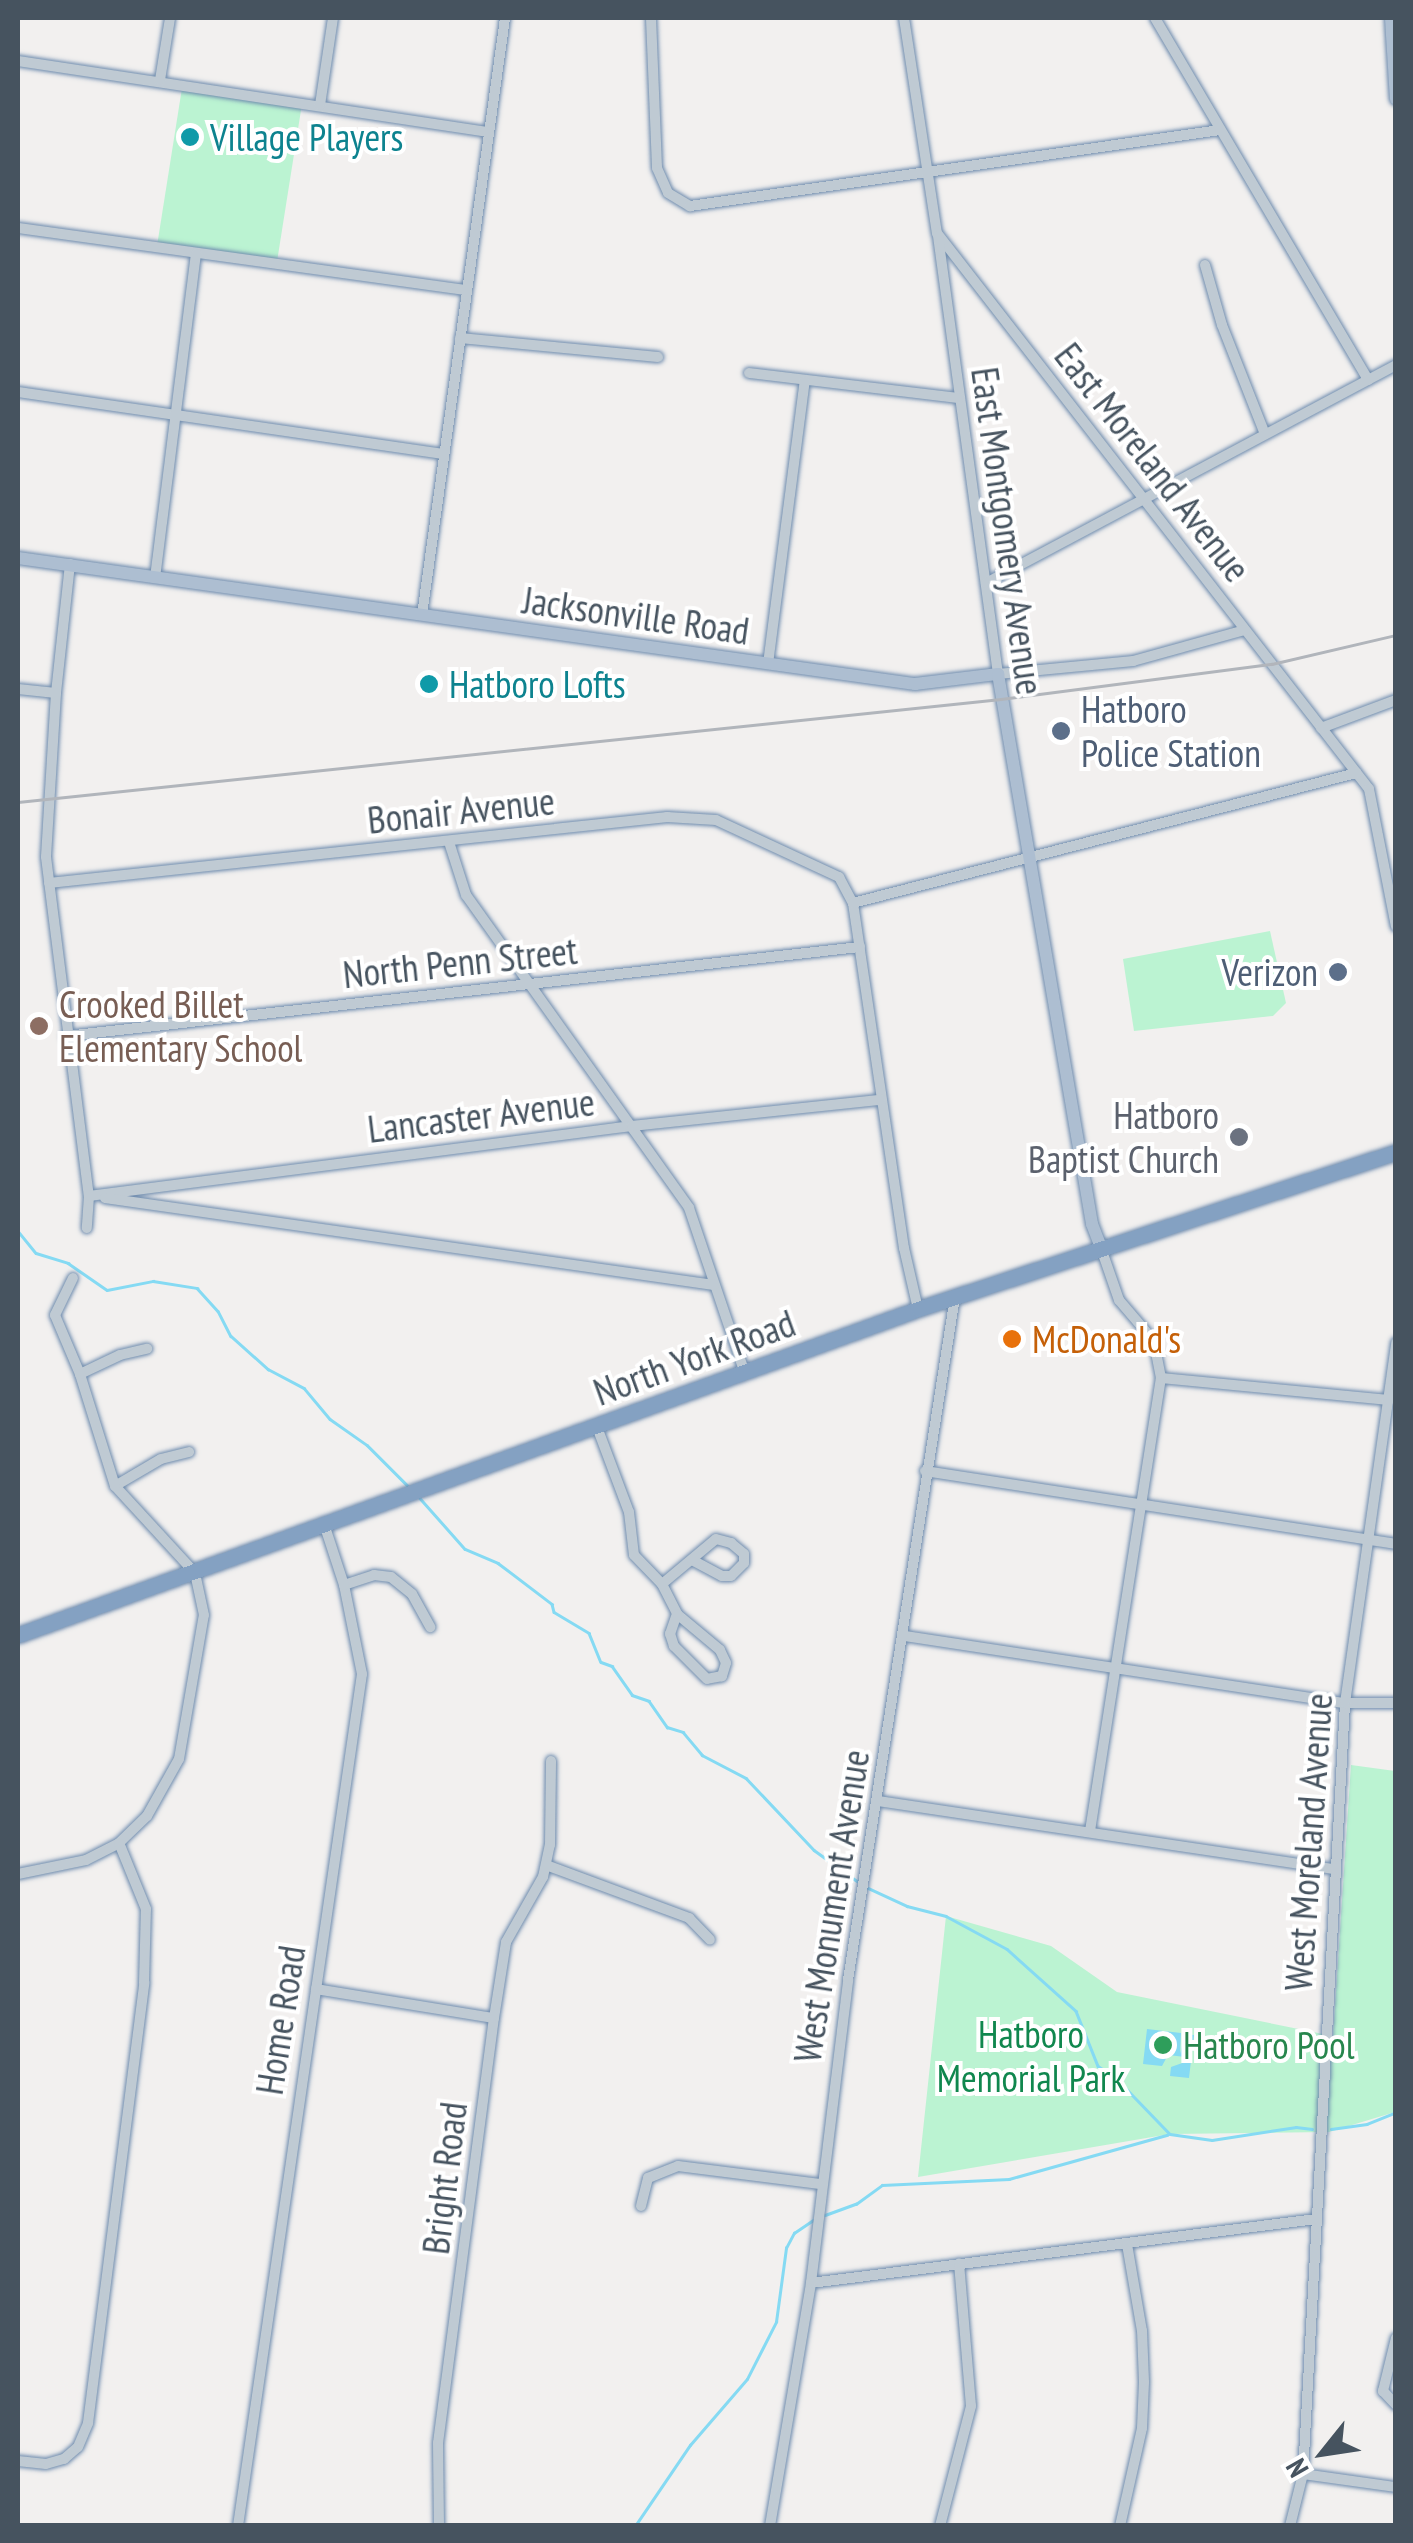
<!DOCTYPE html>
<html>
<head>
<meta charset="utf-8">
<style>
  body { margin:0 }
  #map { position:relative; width:1413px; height:2543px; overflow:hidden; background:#f2f0ef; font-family:"PT Sans Narrow",sans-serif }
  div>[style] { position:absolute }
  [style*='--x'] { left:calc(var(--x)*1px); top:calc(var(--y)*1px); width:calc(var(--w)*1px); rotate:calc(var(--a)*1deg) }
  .green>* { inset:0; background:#bbf3d2; transform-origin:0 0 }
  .water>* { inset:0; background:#85daf3 }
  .stream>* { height:2.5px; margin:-1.25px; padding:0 1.25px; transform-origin:1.25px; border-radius:1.25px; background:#85daf3 }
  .roads { filter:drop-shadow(0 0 2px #6f8cae) drop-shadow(0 0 2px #6f8cae) }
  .minor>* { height:10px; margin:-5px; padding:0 5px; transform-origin:5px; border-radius:5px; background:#bfcad3 }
  .major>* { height:12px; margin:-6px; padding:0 6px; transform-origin:6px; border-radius:6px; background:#adbed1 }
  .highway>* { height:15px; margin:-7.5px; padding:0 7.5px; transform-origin:7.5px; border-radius:7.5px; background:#84a1c2 }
  .rail>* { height:2.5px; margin:-1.25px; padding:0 1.25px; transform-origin:1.25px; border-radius:1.25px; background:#b1b5bb }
  .dots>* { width:28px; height:28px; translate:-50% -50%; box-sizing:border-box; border:5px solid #fff; border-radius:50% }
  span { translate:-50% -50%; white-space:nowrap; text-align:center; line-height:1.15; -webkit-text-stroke:8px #fff; paint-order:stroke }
  .culture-label { font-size:38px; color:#0d838f }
  .left { translate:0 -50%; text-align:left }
  .street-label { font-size:38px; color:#46535f }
  .service-label { font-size:38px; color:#4e5e75 }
  .right { translate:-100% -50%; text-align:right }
  .education-label { font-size:38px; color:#785e54 }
  .worship-label { font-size:38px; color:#5b616d }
  .food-label { font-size:38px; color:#c56008 }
  .park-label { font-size:38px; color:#10874e }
  .leisure-label { font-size:38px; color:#27864d }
  .frame { position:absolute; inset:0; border:20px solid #46535f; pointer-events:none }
  .north { position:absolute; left:1273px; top:2403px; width:100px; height:100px; -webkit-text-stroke:8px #fff; paint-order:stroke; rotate:240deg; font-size:28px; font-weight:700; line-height:40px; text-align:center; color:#46535f }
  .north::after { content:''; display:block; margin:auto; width:35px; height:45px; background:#46535f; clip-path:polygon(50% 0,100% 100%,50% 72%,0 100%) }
</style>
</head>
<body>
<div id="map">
  <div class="green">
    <div style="left:182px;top:88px;width:121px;height:163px;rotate:9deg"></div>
    <div style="clip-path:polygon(1270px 931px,1286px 1003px,1273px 1016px,1134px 1031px,1123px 959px)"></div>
    <div style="clip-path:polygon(1351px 1765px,1395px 1771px,1395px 2112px,1329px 2132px,1170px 2134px,918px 2177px,946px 1916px,1051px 1946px,1117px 1992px,1333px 2036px)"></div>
  </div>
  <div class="water">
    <div style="clip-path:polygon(1147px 2029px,1181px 2033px,1180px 2054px,1185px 2034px,1194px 2035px,1189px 2078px,1170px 2076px,1171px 2067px,1185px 2062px,1185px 2057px,1168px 2055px,1162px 2066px,1143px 2064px)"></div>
  </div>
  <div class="stream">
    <div style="--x:18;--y:1231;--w:28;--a:51"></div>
    <div style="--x:36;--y:1253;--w:34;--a:17"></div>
    <div style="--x:68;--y:1263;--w:47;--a:34.7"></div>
    <div style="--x:107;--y:1290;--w:47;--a:-11.1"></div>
    <div style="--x:153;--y:1281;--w:45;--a:9"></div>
    <div style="--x:197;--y:1288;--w:31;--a:48"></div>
    <div style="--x:218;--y:1311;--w:28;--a:63"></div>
    <div style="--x:231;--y:1336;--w:50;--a:41.7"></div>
    <div style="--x:268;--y:1369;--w:41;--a:27.8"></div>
    <div style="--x:304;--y:1388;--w:40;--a:50"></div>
    <div style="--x:330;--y:1419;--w:45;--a:35.1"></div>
    <div style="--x:367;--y:1445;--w:61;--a:45"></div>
    <div style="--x:419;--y:1497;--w:69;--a:48.5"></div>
    <div style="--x:465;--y:1549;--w:36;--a:23"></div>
    <div style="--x:498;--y:1563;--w:68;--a:37.2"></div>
    <div style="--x:552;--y:1604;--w:8;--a:76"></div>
    <div style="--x:554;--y:1612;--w:41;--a:31"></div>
    <div style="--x:589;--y:1633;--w:31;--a:68"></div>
    <div style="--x:601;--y:1662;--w:12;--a:20"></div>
    <div style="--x:612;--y:1666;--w:35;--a:55"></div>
    <div style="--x:632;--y:1695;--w:18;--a:19"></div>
    <div style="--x:649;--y:1701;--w:32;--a:55"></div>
    <div style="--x:667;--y:1727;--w:17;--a:17"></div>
    <div style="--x:683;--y:1732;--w:30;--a:50"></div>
    <div style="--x:702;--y:1755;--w:50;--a:27.6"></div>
    <div style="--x:746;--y:1778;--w:99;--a:46.6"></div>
    <div style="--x:814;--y:1850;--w:53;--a:35.8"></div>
    <div style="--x:868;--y:1888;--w:43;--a:24.8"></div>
    <div style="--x:907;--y:1906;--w:40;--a:14.4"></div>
    <div style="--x:946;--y:1916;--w:69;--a:28.4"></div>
    <div style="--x:1007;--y:1949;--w:93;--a:41.9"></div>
    <div style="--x:1076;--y:2011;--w:59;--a:68.2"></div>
    <div style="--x:1098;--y:2066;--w:23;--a:34"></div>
    <div style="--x:1117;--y:2079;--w:76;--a:46.1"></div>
    <div style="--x:1170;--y:2134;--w:42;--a:8.1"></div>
    <div style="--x:1212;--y:2140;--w:85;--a:-8.8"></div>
    <div style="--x:1296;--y:2127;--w:16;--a:7"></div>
    <div style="--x:1331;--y:2129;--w:36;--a:-8"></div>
    <div style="--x:1367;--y:2124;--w:31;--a:-22"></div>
    <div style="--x:825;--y:2215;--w:33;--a:-20"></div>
    <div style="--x:856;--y:2204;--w:32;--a:-36"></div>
    <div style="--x:882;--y:2185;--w:127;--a:-2.7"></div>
    <div style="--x:1009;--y:2179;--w:164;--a:-15.6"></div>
    <div style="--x:635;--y:2526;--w:98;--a:-55.8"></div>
    <div style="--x:690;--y:2445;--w:87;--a:-49.2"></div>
    <div style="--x:747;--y:2379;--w:64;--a:-63"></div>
    <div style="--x:776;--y:2322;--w:75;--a:-82.3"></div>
    <div style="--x:786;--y:2248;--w:17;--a:-62"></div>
    <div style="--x:794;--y:2233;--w:23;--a:-34"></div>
  </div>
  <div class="roads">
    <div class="minor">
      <div style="--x:651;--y:18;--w:150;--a:87.7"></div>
      <div style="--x:657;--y:168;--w:27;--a:66"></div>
      <div style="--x:668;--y:193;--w:26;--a:31"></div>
      <div style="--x:690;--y:206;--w:535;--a:-8.16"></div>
      <div style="--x:904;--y:18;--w:218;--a:81.3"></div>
      <div style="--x:937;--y:233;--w:704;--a:52.15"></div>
      <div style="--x:1369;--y:789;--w:140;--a:78.9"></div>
      <div style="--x:1155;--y:18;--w:420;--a:59.5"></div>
      <div style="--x:18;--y:61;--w:476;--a:8.6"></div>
      <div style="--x:160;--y:80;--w:63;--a:-80.8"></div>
      <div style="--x:320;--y:105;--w:88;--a:-81.5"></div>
      <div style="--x:18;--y:228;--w:452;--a:7.9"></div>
      <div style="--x:938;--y:236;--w:442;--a:82.2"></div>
      <div style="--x:998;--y:674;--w:136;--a:-5.5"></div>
      <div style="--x:1133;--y:661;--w:116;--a:-15.5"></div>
      <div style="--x:1205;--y:265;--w:62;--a:74.2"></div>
      <div style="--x:1222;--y:325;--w:117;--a:68.5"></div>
      <div style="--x:460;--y:338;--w:199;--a:5.5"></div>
      <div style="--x:749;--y:373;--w:212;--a:6.8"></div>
      <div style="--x:18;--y:392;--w:430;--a:8.3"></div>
      <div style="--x:70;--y:564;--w:130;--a:96.2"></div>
      <div style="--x:56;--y:693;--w:164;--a:93.5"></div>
      <div style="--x:46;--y:857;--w:342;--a:82.8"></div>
      <div style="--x:89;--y:1196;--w:32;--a:94"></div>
      <div style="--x:155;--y:578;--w:327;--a:-82.8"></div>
      <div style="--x:986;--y:583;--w:464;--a:-28"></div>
      <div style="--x:422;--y:615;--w:603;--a:-82.08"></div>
      <div style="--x:768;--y:664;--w:285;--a:-82.6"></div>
      <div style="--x:18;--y:689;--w:38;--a:6"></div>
      <div style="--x:1321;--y:728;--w:80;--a:-20.5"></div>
      <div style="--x:449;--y:842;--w:56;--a:72.2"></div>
      <div style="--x:466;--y:895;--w:384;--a:54.5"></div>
      <div style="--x:689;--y:1208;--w:174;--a:71.3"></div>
      <div style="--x:49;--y:883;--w:622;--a:-6.1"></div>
      <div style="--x:667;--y:817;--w:49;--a:3.5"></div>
      <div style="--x:716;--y:820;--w:136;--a:24.9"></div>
      <div style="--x:839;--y:877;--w:30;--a:62"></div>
      <div style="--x:853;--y:903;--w:349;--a:81.6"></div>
      <div style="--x:904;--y:1248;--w:63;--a:77.1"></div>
      <div style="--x:853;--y:903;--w:520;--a:-14.49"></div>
      <div style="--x:66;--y:1036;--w:799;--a:-6.4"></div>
      <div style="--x:89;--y:1196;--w:547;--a:-7.35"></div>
      <div style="--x:632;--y:1126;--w:250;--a:-6"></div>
      <div style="--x:105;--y:1198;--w:615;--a:8.13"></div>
      <div style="--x:80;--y:1374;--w:44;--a:-25.4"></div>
      <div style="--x:120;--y:1355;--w:28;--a:-13"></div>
      <div style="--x:1161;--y:1378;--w:229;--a:5.5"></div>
      <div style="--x:597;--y:1427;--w:91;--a:69.4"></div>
      <div style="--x:629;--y:1512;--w:43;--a:83.4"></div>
      <div style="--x:634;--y:1555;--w:40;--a:46"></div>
      <div style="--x:662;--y:1584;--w:34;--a:63"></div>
      <div style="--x:677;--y:1614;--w:56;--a:39.9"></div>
      <div style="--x:720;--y:1650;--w:14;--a:65"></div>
      <div style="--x:726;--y:1663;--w:14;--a:107"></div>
      <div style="--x:722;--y:1676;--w:15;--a:169"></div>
      <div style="--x:707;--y:1679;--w:47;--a:-135"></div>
      <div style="--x:674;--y:1646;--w:13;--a:-108"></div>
      <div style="--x:670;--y:1634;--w:21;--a:-71"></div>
      <div style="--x:925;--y:1471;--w:477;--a:8.8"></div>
      <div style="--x:115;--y:1486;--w:53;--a:-30.4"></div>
      <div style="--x:161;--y:1459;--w:29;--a:-14"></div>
      <div style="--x:662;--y:1584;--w:70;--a:-39.8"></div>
      <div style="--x:716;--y:1539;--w:16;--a:15"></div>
      <div style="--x:731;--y:1543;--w:17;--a:40"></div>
      <div style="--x:744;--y:1554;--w:9;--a:90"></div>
      <div style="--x:744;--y:1563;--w:18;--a:135"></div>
      <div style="--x:731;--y:1576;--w:9;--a:180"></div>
      <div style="--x:722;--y:1576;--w:34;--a:-152"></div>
      <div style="--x:344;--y:1585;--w:32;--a:-18"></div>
      <div style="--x:374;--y:1575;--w:17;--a:7"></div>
      <div style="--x:391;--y:1577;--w:27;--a:39"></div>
      <div style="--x:412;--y:1594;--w:38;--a:61"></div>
      <div style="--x:905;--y:1636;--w:445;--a:8.7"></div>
      <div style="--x:1345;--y:1703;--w:51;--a:0"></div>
      <div style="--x:878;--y:1801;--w:461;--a:8.5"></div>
      <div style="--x:1090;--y:1831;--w:459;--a:-81.1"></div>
      <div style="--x:1161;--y:1378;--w:38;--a:-101"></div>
      <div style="--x:1154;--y:1341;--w:54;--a:-130.5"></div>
      <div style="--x:1119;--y:1300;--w:55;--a:-109.1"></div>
      <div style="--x:546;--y:1865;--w:153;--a:20.3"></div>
      <div style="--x:689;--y:1918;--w:30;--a:46"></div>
      <div style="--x:18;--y:1874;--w:69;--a:-11.6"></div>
      <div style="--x:86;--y:1860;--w:37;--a:-27"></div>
      <div style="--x:119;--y:1843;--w:39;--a:-44"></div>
      <div style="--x:147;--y:1816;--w:65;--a:-60.7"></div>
      <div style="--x:179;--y:1759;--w:146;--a:-80.2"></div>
      <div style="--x:204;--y:1615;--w:43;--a:-102.1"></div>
      <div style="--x:195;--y:1573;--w:118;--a:-132.6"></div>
      <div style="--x:115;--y:1486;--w:117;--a:-107.4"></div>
      <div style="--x:80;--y:1374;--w:64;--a:-113"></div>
      <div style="--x:55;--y:1315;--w:41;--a:-64.1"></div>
      <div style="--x:316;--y:1989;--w:180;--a:9.3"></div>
      <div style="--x:641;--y:2206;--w:29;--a:-76"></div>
      <div style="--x:648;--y:2178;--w:32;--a:-22"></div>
      <div style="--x:678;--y:2166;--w:143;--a:7.2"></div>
      <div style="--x:811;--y:2283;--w:509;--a:-7.22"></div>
      <div style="--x:1396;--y:2338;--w:55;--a:103.8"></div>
      <div style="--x:1383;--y:2391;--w:19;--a:47"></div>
      <div style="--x:18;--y:2461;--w:28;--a:6"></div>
      <div style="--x:46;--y:2464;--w:19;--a:-16"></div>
      <div style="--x:64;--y:2459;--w:18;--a:-41"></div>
      <div style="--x:78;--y:2447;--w:26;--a:-67"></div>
      <div style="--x:88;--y:2423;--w:444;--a:-82.7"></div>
      <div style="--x:144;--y:1983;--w:74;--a:-88.5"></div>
      <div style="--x:146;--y:1909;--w:71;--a:-112.2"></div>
      <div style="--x:1303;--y:2474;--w:94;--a:8"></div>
      <div style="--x:238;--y:2526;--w:861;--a:-81.72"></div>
      <div style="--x:362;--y:1674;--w:91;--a:-101.4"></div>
      <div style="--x:344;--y:1585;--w:61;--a:-108.1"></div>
      <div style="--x:439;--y:2526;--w:83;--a:-90.7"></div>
      <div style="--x:438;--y:2443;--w:429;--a:-82.5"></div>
      <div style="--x:494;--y:2018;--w:77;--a:-81"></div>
      <div style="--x:506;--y:1942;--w:75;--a:-60.4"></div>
      <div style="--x:543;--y:1877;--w:33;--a:-78"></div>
      <div style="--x:550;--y:1845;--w:84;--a:-89.3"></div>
      <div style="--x:770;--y:2526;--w:246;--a:-80.4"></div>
      <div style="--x:811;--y:2283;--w:305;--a:-83"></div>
      <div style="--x:848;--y:1980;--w:691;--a:-81.1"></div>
      <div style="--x:940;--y:2526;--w:124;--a:-75.5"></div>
      <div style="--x:971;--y:2406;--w:143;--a:-94.8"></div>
      <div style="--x:1120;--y:2526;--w:100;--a:-77.3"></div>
      <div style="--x:1142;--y:2428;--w:46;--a:-87.5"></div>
      <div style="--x:1144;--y:2382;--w:51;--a:-92.2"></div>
      <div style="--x:1142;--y:2331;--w:88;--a:-99.8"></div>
      <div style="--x:1290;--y:2526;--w:54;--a:-76"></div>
      <div style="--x:1303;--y:2474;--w:772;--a:-86.88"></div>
      <div style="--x:1345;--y:1703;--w:364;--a:-81.9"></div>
    </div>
    <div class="major">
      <div style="--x:1391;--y:18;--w:81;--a:86.5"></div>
      <div style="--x:18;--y:558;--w:906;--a:8"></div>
      <div style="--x:915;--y:684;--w:84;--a:-6.9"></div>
      <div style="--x:998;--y:674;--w:558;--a:80.3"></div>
      <div style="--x:1092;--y:1224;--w:26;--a:69"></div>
    </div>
    <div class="highway">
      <div style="--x:18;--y:1635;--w:957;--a:-19.91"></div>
      <div style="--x:918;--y:1309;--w:503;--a:-18.18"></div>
    </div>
  </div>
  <div class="rail">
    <div style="--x:18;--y:802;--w:988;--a:-5.98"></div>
    <div style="--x:1001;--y:699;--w:273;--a:-7.4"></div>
    <div style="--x:1272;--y:664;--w:127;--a:-13.2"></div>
  </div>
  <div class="dots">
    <div style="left:190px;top:137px;background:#0f9aa8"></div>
    <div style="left:429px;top:684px;background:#0f9aa8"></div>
    <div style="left:1061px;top:731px;background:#5c6f8a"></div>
    <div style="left:1338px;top:972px;background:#5c6f8a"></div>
    <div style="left:39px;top:1026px;background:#8d6e63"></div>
    <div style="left:1239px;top:1137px;background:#6b7280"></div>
    <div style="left:1012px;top:1339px;background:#e8710a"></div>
    <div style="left:1163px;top:2045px;background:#2e9e5b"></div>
  </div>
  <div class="culture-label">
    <span class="left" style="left:210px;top:137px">Village Players</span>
    <span class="left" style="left:449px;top:684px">Hatboro Lofts</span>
  </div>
  <div class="street-label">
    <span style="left:1153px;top:462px;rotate:52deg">East Moreland Avenue</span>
    <span style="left:1008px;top:531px;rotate:82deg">East Montgomery Avenue</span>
    <span style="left:636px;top:615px;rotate:8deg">Jacksonville Road</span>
    <span style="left:461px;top:810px;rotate:-6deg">Bonair Avenue</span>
    <span style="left:460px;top:962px;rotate:-6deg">North Penn Street</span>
    <span style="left:481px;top:1115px;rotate:-7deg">Lancaster Avenue</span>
    <span style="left:694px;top:1357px;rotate:-20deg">North York Road</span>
    <span style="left:1308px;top:1842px;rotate:-86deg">West Moreland Avenue</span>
    <span style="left:831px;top:1906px;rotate:-81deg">West Monument Avenue</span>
    <span style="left:280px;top:2020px;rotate:-81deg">Home Road</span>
    <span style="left:444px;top:2178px;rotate:-83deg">Bright Road</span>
  </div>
  <div class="service-label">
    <span class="left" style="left:1081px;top:731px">Hatboro<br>Police Station</span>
    <span class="right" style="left:1318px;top:972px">Verizon</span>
  </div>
  <div class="education-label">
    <span class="left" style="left:59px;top:1026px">Crooked Billet<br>Elementary School</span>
  </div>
  <div class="worship-label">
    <span class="right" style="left:1219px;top:1137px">Hatboro<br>Baptist Church</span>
  </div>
  <div class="food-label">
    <span class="left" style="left:1032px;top:1339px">McDonald's</span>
  </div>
  <div class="park-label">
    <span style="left:1031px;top:2056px">Hatboro<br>Memorial Park</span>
  </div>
  <div class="leisure-label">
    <span class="left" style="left:1183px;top:2045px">Hatboro Pool</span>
  </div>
  <div class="frame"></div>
  <div class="north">N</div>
</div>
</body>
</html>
